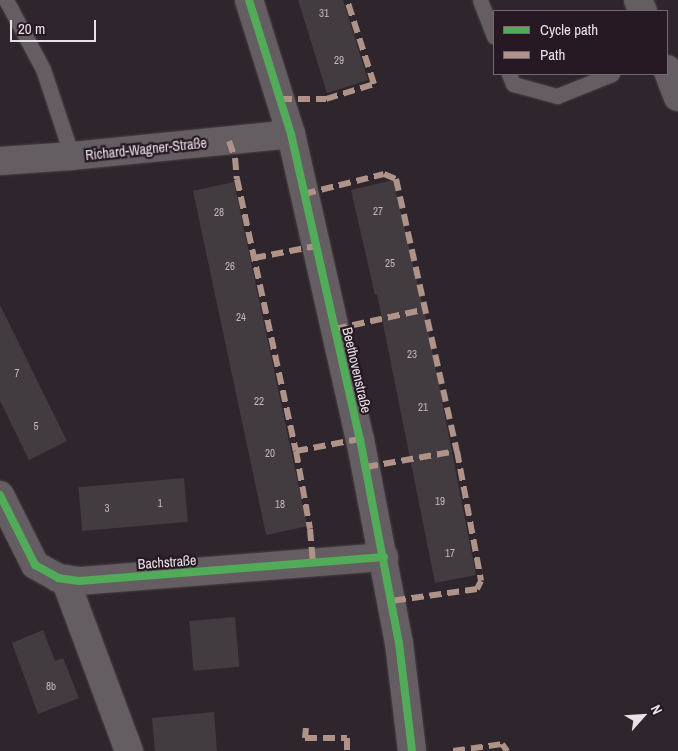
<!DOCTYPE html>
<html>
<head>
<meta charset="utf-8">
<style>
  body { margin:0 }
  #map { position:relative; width:678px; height:751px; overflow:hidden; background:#2e262c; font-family:"Archivo Narrow",sans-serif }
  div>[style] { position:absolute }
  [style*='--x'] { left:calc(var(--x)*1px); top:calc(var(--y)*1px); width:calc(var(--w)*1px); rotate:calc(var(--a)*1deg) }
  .building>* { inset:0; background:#423b40; transform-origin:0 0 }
  .roads { filter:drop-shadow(0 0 1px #484246) drop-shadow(0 0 1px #484246) }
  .lane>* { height:15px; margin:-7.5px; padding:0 7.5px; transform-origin:7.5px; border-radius:7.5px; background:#645d62 }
  .street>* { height:28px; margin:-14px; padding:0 14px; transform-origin:14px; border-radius:14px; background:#645d62 }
  .quiet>* { height:6px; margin-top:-3px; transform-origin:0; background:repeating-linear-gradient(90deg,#af9288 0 12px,transparent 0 18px) }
  .cycleway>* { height:8px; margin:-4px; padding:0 4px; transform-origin:4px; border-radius:4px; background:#51ab58 }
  span { translate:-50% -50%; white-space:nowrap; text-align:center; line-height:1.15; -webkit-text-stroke:4.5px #271923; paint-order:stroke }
  .number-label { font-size:11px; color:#c0b7bc }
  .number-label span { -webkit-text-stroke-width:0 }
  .street-label { font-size:14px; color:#eae0e6 }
  .legend { position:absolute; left:493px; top:10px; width:175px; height:65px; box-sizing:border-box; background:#271923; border:1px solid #756971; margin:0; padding:6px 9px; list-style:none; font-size:15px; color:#eae0e6 }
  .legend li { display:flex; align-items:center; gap:10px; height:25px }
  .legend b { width:25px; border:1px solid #756971 }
  .north { position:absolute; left:618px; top:691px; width:50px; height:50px; -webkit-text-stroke:4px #271923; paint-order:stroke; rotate:64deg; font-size:14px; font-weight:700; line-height:20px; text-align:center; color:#eae0e6 }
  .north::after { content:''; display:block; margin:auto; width:18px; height:22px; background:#eae0e6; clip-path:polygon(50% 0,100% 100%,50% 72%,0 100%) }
  .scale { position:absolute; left:10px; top:20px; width:86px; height:22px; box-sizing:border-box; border:2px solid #eae0e6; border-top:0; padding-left:6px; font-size:15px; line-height:18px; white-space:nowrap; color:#eae0e6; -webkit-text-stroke:4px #271923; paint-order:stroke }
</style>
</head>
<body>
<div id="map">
  <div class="building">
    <div style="clip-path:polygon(298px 0,343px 0,368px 80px,327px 93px)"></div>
    <div style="clip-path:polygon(393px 180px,427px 324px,476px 575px,435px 583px,377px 294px,375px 295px,351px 190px)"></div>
    <div style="left:234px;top:182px;width:352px;height:42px;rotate:78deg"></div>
    <div style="clip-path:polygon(0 305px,67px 441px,29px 460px,0 401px)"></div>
    <div style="left:184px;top:478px;width:44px;height:106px;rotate:85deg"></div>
    <div style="left:235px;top:617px;width:50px;height:46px;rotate:85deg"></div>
    <div style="clip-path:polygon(43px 630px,55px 661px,63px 658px,79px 698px,38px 714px,12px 643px)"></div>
    <div style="clip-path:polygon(214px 712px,217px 751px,155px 751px,152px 718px)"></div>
  </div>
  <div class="roads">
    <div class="lane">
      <div style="--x:6;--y:0;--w:78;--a:61.8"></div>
      <div style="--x:43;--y:69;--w:92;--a:71.6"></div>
      <div style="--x:480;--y:0;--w:39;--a:69"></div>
      <div style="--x:509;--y:74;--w:11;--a:68"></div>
      <div style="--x:513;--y:84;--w:46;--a:15.3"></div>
      <div style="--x:557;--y:96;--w:59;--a:-21.8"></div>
    </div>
    <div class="street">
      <div style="--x:249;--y:0;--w:140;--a:72.6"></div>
      <div style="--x:291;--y:134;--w:313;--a:77.3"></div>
      <div style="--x:360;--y:439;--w:208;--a:79.2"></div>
      <div style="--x:399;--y:643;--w:109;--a:83.1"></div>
      <div style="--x:638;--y:0;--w:12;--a:66"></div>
      <div style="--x:667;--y:69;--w:30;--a:69"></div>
      <div style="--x:0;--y:161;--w:72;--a:-4"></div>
      <div style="--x:72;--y:156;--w:220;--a:-5.7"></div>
      <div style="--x:0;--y:495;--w:78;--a:63.4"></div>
      <div style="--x:35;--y:565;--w:26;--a:29"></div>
      <div style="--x:58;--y:578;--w:21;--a:8"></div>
      <div style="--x:79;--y:581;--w:306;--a:-4.5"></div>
      <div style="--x:65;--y:579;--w:184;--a:69.6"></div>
    </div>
  </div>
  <div class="quiet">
    <div style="--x:280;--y:99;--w:46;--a:0"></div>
    <div style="--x:326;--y:99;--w:50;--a:-17.4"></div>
    <div style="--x:374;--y:84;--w:88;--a:-107.8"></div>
    <div style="--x:229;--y:141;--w:18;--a:71"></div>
    <div style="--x:235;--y:158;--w:21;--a:85"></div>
    <div style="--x:237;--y:179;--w:278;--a:77.8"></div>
    <div style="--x:296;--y:451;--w:79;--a:79.8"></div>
    <div style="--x:310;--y:529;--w:35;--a:85"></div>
    <div style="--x:304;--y:194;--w:82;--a:-14"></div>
    <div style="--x:384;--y:174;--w:13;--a:23"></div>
    <div style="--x:396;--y:179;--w:279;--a:77.4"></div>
    <div style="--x:457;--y:451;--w:132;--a:79.5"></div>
    <div style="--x:481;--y:581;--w:9;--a:117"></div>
    <div style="--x:477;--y:589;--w:87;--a:172.1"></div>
    <div style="--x:254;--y:258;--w:63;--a:-11"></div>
    <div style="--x:335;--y:329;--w:94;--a:-12.3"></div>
    <div style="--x:296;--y:451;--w:65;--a:-10.6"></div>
    <div style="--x:366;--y:467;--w:92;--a:-10"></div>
    <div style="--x:306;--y:728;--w:10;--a:96"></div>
    <div style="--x:305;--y:738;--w:42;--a:0"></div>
    <div style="--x:347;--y:738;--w:13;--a:90"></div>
    <div style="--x:453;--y:751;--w:49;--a:-8.1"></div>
    <div style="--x:502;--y:744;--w:9;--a:54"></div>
  </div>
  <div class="cycleway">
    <div style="--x:249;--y:0;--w:140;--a:72.6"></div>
    <div style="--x:291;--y:134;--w:313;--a:77.3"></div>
    <div style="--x:360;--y:439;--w:208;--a:79.2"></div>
    <div style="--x:399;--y:643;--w:109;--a:83.1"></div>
    <div style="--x:0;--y:495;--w:78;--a:63.4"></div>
    <div style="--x:35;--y:565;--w:26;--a:29"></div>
    <div style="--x:58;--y:578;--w:21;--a:8"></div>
    <div style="--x:79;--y:581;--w:306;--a:-4.5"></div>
  </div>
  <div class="number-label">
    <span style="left:324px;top:13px">31</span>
    <span style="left:339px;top:60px">29</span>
    <span style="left:378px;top:211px">27</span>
    <span style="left:219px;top:212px">28</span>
    <span style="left:390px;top:263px">25</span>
    <span style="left:230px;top:266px">26</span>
    <span style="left:241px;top:317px">24</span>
    <span style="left:412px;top:354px">23</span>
    <span style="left:17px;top:373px">7</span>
    <span style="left:259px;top:401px">22</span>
    <span style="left:423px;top:407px">21</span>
    <span style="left:36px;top:426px">5</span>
    <span style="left:270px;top:453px">20</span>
    <span style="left:440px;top:501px">19</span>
    <span style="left:160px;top:503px">1</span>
    <span style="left:280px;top:504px">18</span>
    <span style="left:107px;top:508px">3</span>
    <span style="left:450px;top:553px">17</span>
    <span style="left:51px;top:686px">8b</span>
  </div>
  <div class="street-label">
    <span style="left:146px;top:149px;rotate:-6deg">Richard-Wagner-Straße</span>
    <span style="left:357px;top:370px;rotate:77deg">Beethovenstraße</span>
    <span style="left:167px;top:562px;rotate:-4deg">Bachstraße</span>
  </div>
  <ul class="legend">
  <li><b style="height:6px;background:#51ab58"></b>Cycle path</li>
  <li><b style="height:6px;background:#af9288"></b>Path</li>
  </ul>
  <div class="north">N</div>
  <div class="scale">20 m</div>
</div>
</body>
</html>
